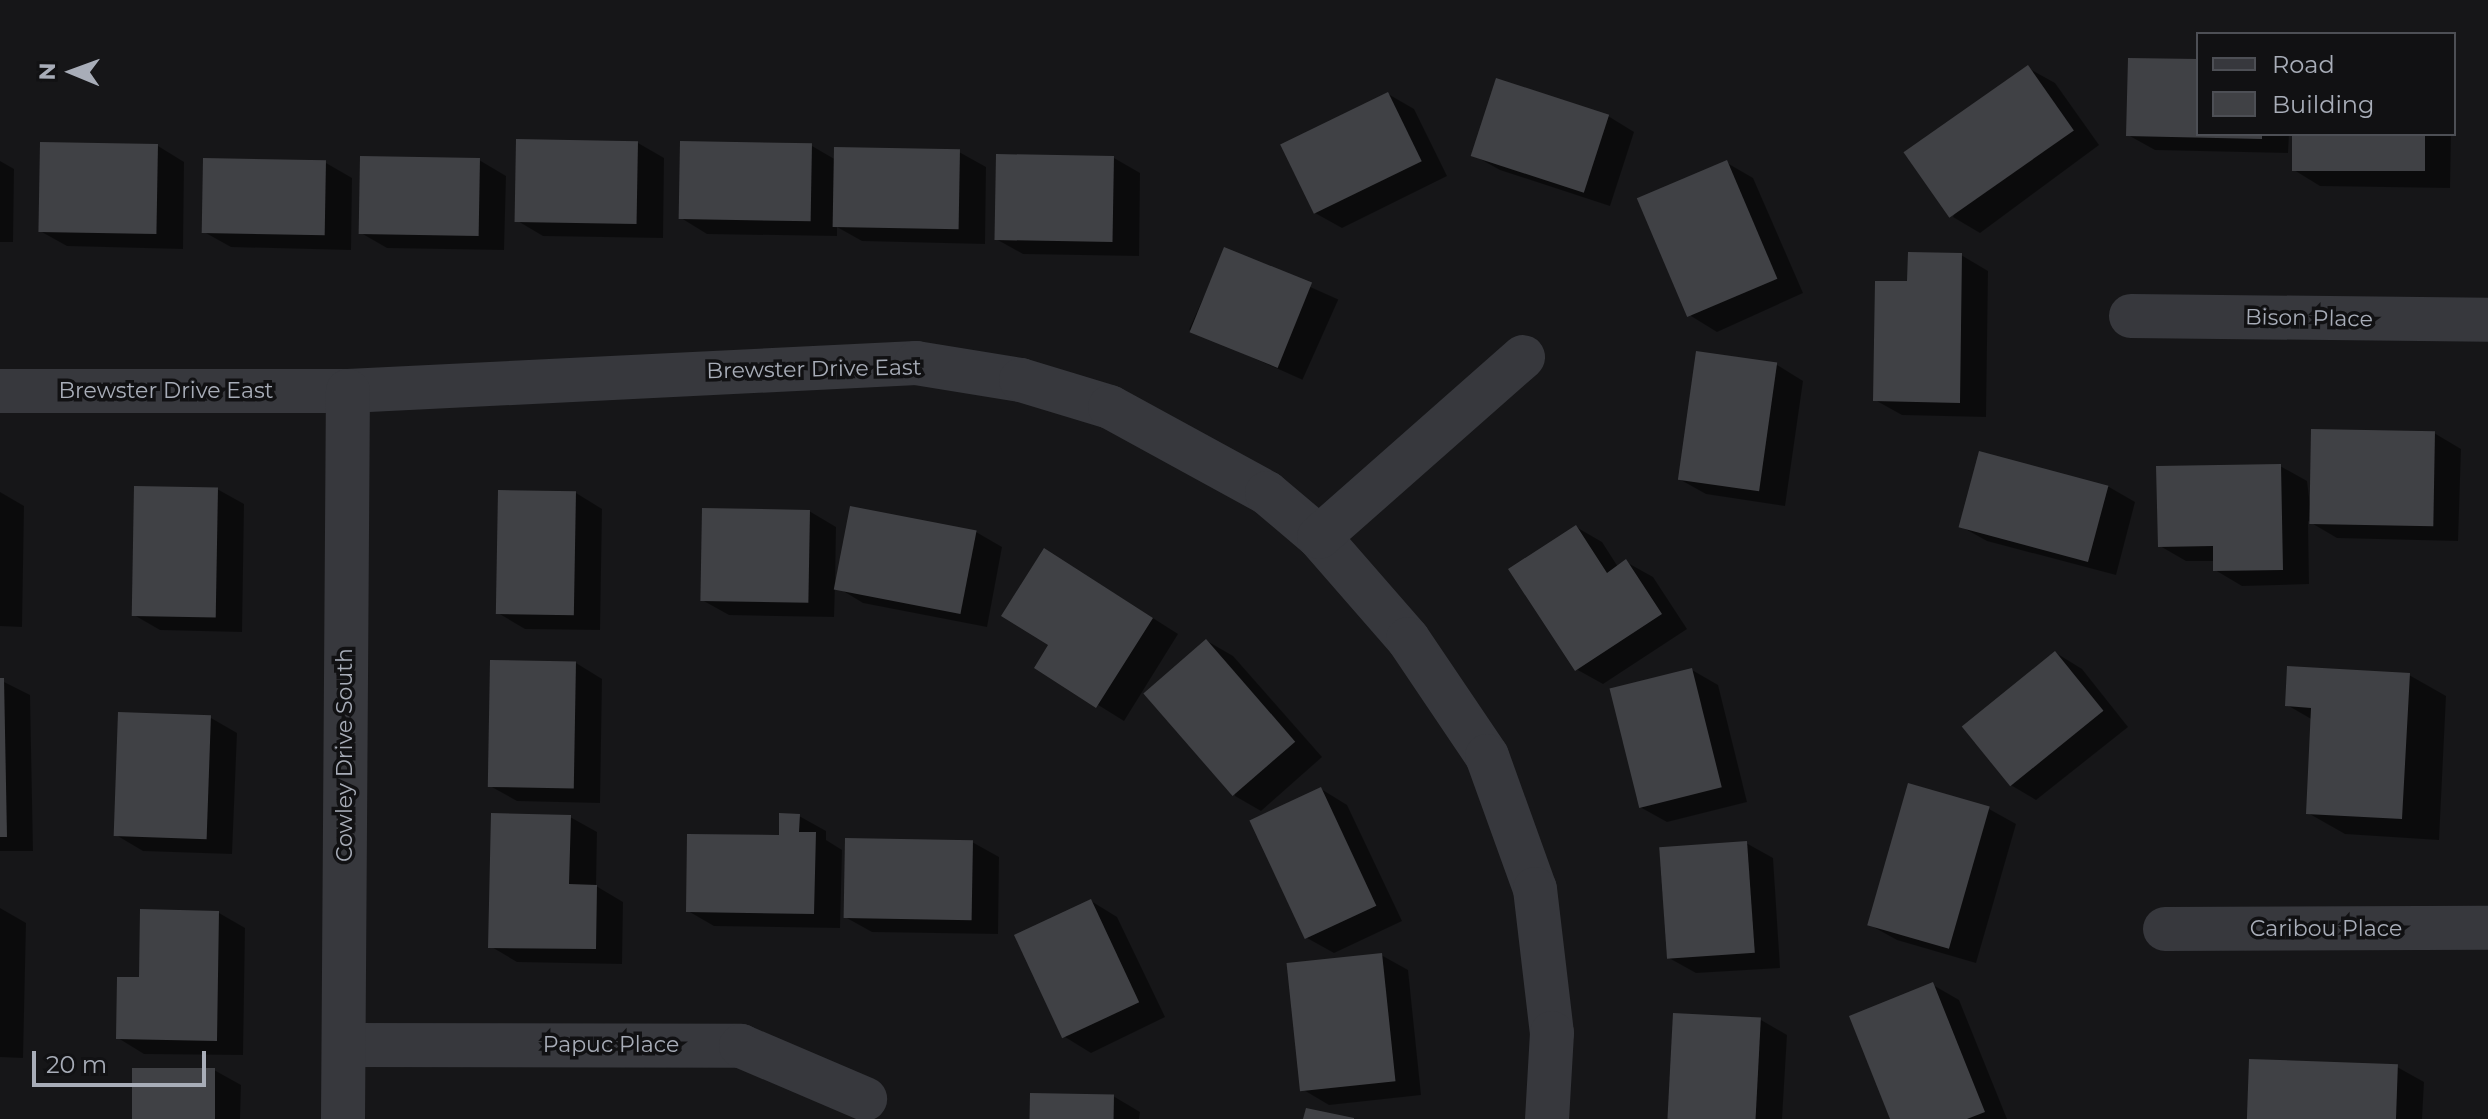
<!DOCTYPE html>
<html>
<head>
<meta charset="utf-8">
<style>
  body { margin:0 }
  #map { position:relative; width:2488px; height:1119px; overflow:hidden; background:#161618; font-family:Montserrat,sans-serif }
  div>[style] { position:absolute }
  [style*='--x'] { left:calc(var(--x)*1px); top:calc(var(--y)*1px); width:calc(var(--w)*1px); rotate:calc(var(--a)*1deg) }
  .shadow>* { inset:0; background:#0007; transform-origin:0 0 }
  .building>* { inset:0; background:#404145; transform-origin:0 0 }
  .street>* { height:44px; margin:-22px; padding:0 22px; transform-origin:22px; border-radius:22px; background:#37383d }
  span { translate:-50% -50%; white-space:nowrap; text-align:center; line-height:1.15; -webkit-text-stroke:7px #111113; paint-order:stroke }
  .street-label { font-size:22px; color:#a8adb8 }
  .legend { position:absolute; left:2196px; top:32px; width:260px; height:104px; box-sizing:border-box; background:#111113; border:2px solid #4d4f55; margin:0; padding:10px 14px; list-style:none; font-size:24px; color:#a8adb8 }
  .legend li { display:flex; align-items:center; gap:16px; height:40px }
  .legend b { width:40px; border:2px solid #4d4f55 }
  .north { position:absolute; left:32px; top:32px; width:80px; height:80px; -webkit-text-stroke:6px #111113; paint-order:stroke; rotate:271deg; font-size:22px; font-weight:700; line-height:32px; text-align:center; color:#a8adb8 }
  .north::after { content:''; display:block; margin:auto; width:28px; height:36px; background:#a8adb8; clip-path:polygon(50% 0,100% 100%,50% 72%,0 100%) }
  .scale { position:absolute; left:32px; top:1051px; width:174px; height:36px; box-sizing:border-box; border:4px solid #a8adb8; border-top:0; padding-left:10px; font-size:24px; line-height:28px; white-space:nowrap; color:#a8adb8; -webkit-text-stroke:6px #111113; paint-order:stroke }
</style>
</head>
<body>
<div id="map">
  <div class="shadow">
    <div style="clip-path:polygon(2198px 61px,2198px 134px,2289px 134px,2288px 153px,2155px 150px,2128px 135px)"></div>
    <div style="clip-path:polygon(2028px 68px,2055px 83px,2099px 145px,1980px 233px,1953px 217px)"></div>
    <div style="clip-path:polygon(1388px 94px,1414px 109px,1447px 176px,1342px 228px,1315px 213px)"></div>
    <div style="clip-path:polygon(1608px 116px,1634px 132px,1610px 206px,1500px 170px,1473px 155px)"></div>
    <div style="clip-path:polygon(2294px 134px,2451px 134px,2450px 188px,2320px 186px,2294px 170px)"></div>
    <div style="clip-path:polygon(638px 143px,664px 158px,663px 238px,543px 236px,516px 220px)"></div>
    <div style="clip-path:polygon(158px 146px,184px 162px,183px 249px,67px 246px,40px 231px)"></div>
    <div style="clip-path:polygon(812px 146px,836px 160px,959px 152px,986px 167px,985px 244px,862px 241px,837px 227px,837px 236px,707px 234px,681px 218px)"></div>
    <div style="clip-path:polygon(1114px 158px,1140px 173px,1139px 256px,1023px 254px,996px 239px)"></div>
    <div style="clip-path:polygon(479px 160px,506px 176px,504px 250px,387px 248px,361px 233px)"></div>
    <div style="clip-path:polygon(0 161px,14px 169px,13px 242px,0 242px)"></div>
    <div style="clip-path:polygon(326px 163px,352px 178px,351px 250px,231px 247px,204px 232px)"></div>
    <div style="clip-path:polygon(1727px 163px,1753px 178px,1803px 293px,1717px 332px,1691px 316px)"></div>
    <div style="left:1225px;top:249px;width:124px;height:88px;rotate:24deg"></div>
    <div style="clip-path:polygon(1961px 255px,1988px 271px,1986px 417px,1902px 415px,1875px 400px,1909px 283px)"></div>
    <div style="clip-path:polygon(1698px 354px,1777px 365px,1803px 381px,1785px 506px,1706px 494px,1679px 479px)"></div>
    <div style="clip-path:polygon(2434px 433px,2461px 449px,2458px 541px,2337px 538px,2308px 521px,2309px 584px,2242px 586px,2215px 570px,2215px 561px,2186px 561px,2160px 546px,2280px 466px,2307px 481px,2311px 513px)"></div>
    <div style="clip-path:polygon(1980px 453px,2109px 487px,2135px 502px,2116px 575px,1987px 541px,1960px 526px)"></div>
    <div style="clip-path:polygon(217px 489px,244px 504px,242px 632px,160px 630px,134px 615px)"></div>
    <div style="clip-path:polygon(0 492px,24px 506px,22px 627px,0 626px)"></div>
    <div style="clip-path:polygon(576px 493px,602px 509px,600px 630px,525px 629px,498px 613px)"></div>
    <div style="clip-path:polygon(809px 511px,836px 527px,835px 586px,976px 532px,1002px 547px,987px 627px,863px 603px,835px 586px,834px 617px,729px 615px,702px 600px)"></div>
    <div style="clip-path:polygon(1576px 527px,1602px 542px,1618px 567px,1626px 562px,1653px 577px,1687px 629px,1603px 684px,1576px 669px)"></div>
    <div style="clip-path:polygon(1071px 566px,1178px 634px,1124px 721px,1037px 667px,1051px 645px)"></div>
    <div style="clip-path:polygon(1207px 641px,1233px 656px,1322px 757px,1261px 811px,1235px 796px)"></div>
    <div style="clip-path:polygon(2056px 653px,2082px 669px,2128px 727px,2036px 800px,2009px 784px)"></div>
    <div style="clip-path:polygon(576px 663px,602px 679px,600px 803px,517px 801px,490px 786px)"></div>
    <div style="clip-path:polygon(1692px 670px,1718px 685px,1747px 802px,1667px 822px,1640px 807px)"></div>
    <div style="clip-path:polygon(2409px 675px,2446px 696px,2439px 840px,2345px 834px,2308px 813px,2313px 720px,2287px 705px)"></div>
    <div style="clip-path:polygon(0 680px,30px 695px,33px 851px,0 851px)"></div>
    <div style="clip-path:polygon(211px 718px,237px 733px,232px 854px,143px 851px,116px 835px)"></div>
    <div style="clip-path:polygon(1321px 789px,1347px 805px,1402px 921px,1334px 953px,1307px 938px)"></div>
    <div style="clip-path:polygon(1989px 809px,2016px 824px,1976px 963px,1897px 940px,1870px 925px)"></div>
    <div style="clip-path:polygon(799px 816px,826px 831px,826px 840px,842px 850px,840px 928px,714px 926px,688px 911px,781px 837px)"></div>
    <div style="clip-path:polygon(570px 817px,597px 832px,596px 886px,623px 902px,622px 964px,517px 962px,490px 946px)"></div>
    <div style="clip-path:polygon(972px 842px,999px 857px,998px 934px,872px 932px,845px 917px)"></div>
    <div style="clip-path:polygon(1746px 843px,1773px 858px,1780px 968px,1696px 973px,1669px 958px)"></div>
    <div style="clip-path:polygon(1091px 901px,1117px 917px,1165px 1017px,1091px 1053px,1065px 1037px)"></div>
    <div style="clip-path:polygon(0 908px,26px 923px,23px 1058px,0 1057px)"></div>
    <div style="clip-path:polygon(219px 913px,245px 928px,243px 1055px,144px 1054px,118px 1038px,141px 979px)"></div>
    <div style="clip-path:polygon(1381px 955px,1408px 970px,1421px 1095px,1329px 1105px,1302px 1089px)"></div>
    <div style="clip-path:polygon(1933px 985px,1959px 1000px,2007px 1119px,1892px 1119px)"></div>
    <div style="clip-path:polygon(1761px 1020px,1787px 1035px,1782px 1119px,1668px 1119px)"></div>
    <div style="clip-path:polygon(2397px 1067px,2424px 1082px,2422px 1119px,2249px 1119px)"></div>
    <div style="clip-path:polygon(214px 1070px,241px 1085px,240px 1119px,133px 1119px)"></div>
    <div style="clip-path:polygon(1113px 1096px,1140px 1112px,1139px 1119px,1032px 1119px)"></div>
  </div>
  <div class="building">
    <div style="clip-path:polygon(2128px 58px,2198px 59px,2198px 134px,2262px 134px,2262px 139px,2126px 136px)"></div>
    <div style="left:2028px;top:65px;width:80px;height:152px;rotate:55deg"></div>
    <div style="left:1496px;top:78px;width:119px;height:82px;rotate:18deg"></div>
    <div style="left:1388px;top:92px;width:77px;height:120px;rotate:64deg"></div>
    <div style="left:2292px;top:134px;width:133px;height:37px"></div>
    <div style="left:516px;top:139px;width:122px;height:83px;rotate:1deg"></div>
    <div style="left:680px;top:141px;width:132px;height:78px;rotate:1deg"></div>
    <div style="left:40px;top:142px;width:118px;height:90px;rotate:1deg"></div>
    <div style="left:834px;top:147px;width:126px;height:80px;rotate:1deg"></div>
    <div style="left:996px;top:154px;width:118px;height:86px;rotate:1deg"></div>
    <div style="left:360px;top:156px;width:120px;height:78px;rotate:1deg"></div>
    <div style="left:203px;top:158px;width:123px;height:75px;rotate:1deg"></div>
    <div style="left:1727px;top:160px;width:129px;height:98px;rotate:67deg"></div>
    <div style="left:1224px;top:247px;width:95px;height:92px;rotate:22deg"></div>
    <div style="clip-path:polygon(1908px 252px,1962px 253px,1960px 403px,1873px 401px,1875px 281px,1907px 281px)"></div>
    <div style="left:1696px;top:351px;width:82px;height:130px;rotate:8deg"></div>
    <div style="left:2311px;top:429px;width:124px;height:95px;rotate:1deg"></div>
    <div style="left:1979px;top:451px;width:134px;height:79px;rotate:15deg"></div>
    <div style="clip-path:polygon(2281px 464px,2283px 570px,2213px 571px,2213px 546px,2158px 547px,2156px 466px)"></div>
    <div style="left:134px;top:486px;width:84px;height:130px;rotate:1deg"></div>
    <div style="left:498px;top:490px;width:78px;height:124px;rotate:1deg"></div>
    <div style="left:850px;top:506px;width:129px;height:85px;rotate:11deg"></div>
    <div style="left:702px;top:508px;width:108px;height:93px;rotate:1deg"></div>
    <div style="clip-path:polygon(1576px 525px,1607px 573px,1626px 559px,1662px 614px,1575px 671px,1508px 569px)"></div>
    <div style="clip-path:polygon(1044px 548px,1153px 618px,1096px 708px,1034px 668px,1048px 645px,1001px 616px)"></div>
    <div style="left:1206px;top:639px;width:136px;height:83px;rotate:49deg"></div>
    <div style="left:2055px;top:651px;width:77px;height:120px;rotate:51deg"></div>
    <div style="left:490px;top:660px;width:86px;height:127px;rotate:1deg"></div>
    <div style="clip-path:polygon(2287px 666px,2410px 673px,2402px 819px,2306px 814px,2311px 708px,2285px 706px)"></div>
    <div style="left:1692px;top:668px;width:123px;height:85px;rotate:76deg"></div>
    <div style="clip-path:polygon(0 678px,4px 678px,7px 837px,0 837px)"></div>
    <div style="left:118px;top:712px;width:93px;height:124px;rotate:2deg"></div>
    <div style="left:1908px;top:783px;width:85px;height:148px;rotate:16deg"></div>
    <div style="left:1321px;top:787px;width:131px;height:79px;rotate:65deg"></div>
    <div style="clip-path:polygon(491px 813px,571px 815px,569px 884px,597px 885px,596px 949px,488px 948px)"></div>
    <div style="clip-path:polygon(779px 813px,800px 814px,799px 832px,816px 832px,814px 914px,686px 912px,687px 834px,779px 835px)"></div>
    <div style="left:845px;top:838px;width:128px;height:80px;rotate:1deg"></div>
    <div style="left:1747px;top:841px;width:112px;height:88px;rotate:86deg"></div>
    <div style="left:1091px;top:899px;width:114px;height:85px;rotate:65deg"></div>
    <div style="clip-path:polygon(140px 909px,219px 911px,217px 1041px,116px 1039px,117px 977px,139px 977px)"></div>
    <div style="left:1382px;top:953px;width:129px;height:96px;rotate:84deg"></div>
    <div style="clip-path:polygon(1933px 982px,1985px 1112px,1967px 1119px,1890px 1119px,1849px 1016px)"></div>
    <div style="left:1673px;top:1013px;width:88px;height:106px;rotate:3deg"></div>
    <div style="left:2249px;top:1059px;width:149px;height:60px;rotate:2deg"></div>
    <div style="left:132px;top:1068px;width:83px;height:51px"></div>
    <div style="left:1030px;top:1093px;width:84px;height:26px;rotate:1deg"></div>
    <div style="clip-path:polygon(1306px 1108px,1354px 1118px,1354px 1119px,1303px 1119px)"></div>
  </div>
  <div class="street">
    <div style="--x:2131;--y:316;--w:357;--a:0.6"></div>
    <div style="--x:0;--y:391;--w:348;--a:0"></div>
    <div style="--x:348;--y:391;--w:569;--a:-2.82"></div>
    <div style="--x:916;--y:363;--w:106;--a:9.2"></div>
    <div style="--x:1021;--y:380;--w:93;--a:16.9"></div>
    <div style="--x:1110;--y:407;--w:179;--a:28.7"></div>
    <div style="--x:1267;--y:493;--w:68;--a:40.2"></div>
    <div style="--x:1319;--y:537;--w:135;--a:48.9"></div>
    <div style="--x:1408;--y:639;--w:141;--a:56"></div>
    <div style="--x:1487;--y:756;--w:141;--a:70.2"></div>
    <div style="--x:1535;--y:889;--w:145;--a:83.3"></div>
    <div style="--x:1552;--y:1033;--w:86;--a:93.3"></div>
    <div style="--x:1319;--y:537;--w:272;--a:-41.4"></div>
    <div style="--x:2165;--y:929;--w:323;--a:-0.2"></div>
    <div style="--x:345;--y:1045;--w:396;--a:0.1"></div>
    <div style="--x:741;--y:1046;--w:135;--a:23.1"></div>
    <div style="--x:343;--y:1119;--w:728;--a:-89.61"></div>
  </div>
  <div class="street-label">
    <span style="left:2309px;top:318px;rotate:1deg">Bison Place</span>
    <span style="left:814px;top:369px;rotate:-1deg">Brewster Drive East</span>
    <span style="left:166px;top:391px">Brewster Drive East</span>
    <span style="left:345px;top:755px;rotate:-90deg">Cowley Drive South</span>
    <span style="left:2326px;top:929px">Caribou Place</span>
    <span style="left:611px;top:1045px">Papuc Place</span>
  </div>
  <ul class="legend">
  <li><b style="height:10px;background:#37383d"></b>Road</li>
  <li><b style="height:22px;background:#404145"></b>Building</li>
  </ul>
  <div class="north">N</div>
  <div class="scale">20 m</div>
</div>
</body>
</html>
